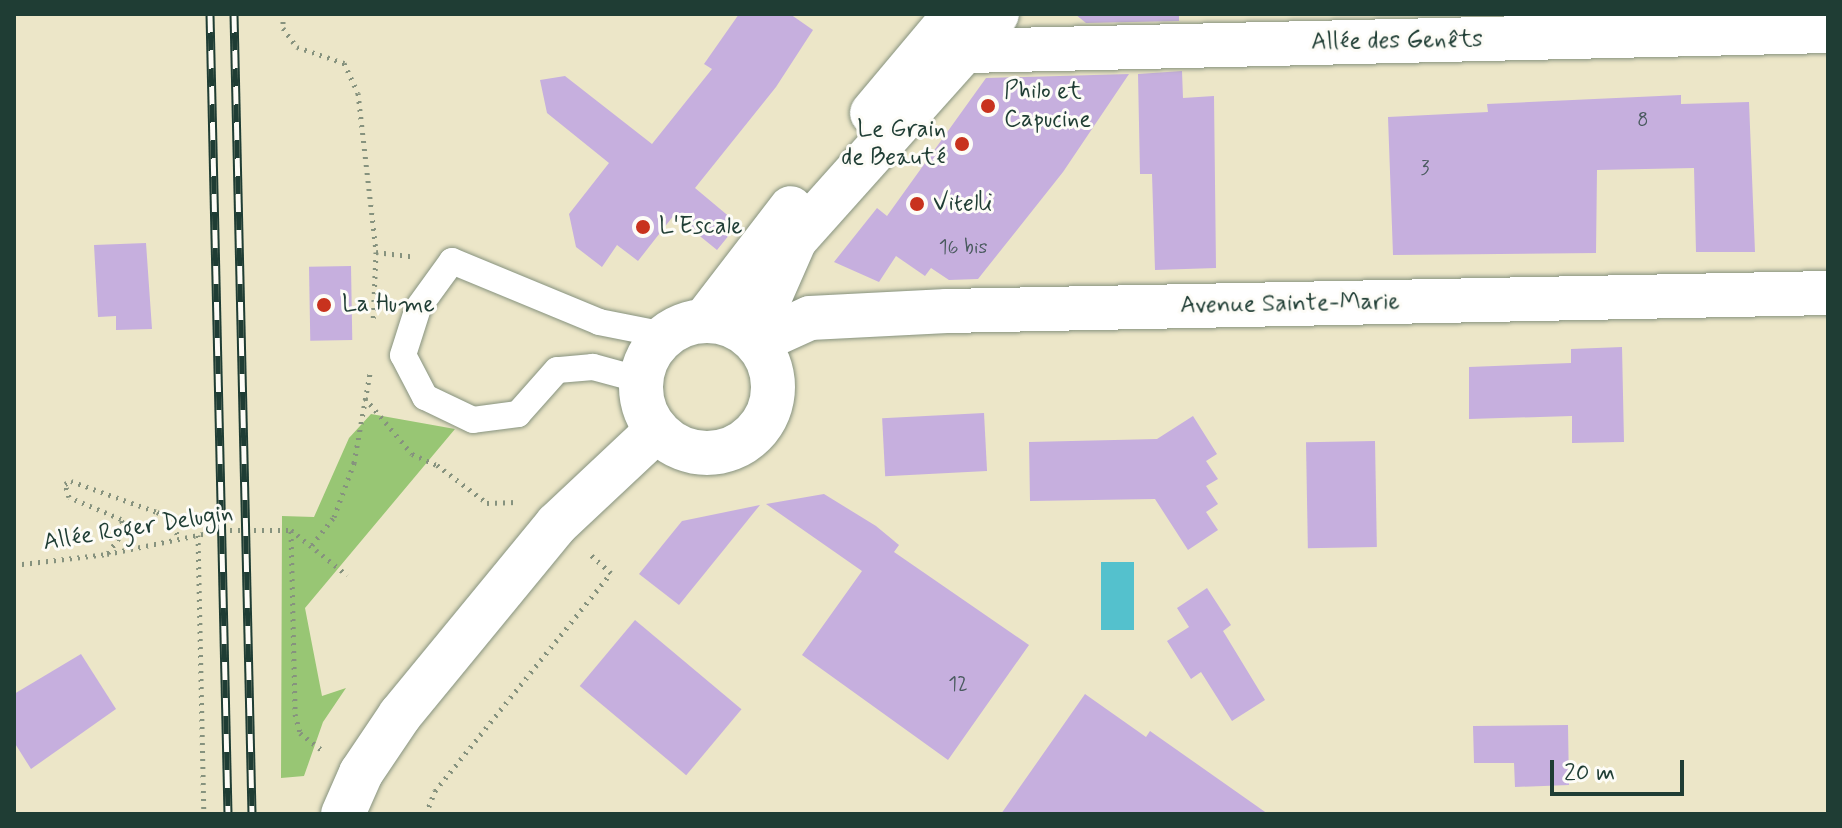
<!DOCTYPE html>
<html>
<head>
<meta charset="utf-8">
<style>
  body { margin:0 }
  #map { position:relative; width:1842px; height:828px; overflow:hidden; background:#ece6c8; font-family:Mynerve,sans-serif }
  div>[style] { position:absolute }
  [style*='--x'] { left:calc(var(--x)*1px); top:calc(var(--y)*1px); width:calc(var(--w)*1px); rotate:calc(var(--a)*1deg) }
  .green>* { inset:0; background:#98c674 }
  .water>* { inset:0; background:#54c1cd; transform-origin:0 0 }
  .building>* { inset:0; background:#c6afde; transform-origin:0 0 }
  .path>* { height:5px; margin-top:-2.5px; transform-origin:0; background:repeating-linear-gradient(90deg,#86927e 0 2px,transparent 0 8px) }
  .roads { filter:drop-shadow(0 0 2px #86927e) drop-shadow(0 0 2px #86927e) }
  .lane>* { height:26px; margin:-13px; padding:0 13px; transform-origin:13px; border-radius:13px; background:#fff }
  .street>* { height:44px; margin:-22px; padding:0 22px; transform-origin:22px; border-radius:22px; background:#fff }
  .secondary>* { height:44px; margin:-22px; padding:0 22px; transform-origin:22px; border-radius:22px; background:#fff }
  .secondary>.ring { margin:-22px; padding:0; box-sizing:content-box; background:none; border:44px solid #fff; border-radius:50% }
  .rail>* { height:9px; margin-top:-4.5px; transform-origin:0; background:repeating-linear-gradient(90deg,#fdfcf7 0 18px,#1f3d34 0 36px); box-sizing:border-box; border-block:2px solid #1f3d34 }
  .dots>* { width:22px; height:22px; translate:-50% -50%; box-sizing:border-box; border:4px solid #fdfcf7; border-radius:50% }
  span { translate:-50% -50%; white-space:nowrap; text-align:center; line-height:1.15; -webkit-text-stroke:6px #fdfcf7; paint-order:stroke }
  .number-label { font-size:20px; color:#495a5e }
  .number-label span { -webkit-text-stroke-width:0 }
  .street-label { font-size:24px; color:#1f3d34 }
  .poi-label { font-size:24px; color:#1f3d34 }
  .left { translate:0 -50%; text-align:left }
  .right { translate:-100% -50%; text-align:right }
  .frame { position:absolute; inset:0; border:16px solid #1f3d34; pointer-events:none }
  .scale { position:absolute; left:1550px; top:760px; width:134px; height:36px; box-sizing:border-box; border:4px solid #1f3d34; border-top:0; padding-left:10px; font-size:24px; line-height:28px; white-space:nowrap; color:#1f3d34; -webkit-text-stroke:6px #fdfcf7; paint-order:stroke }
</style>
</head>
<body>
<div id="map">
  <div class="green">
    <div style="clip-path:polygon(371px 414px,455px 429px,305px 608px,322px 696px,346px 688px,323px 722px,304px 776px,281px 778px,282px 516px,314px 517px,349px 438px)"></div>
  </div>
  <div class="water">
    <div style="left:1101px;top:562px;width:33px;height:68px"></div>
  </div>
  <div class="building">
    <div style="clip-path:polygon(739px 14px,790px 14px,813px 30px,776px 87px,695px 188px,738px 224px,717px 250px,674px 215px,638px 261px,617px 245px,602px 267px,576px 247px,569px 214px,609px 163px,547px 113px,540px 80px,565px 76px,652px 144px,712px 69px,704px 64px)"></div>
    <div style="clip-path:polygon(1075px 14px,1179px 14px,1179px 21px,1086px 23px)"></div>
    <div style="clip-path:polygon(1182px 71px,1183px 98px,1214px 96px,1216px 268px,1155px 270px,1152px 174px,1140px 174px,1138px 74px)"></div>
    <div style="clip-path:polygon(1129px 74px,1063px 172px,978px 279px,949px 280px,931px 268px,925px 276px,896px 256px,879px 282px,834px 262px,877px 208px,887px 216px,986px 78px)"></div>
    <div style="clip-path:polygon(1681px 95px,1681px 104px,1749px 102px,1755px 252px,1696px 252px,1694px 168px,1597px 170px,1596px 253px,1393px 255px,1388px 117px,1488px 112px,1487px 104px)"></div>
    <div style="clip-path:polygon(146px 243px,152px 329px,116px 330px,116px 316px,98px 317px,94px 245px)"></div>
    <div style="left:351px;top:266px;width:74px;height:42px;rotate:89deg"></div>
    <div style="clip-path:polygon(1622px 347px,1624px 442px,1572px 443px,1572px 416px,1469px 419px,1469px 367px,1571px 363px,1571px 349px)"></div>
    <div style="left:984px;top:413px;width:58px;height:102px;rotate:87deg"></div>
    <div style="clip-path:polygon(1193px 416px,1217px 454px,1206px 461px,1218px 479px,1206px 486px,1218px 504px,1206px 512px,1218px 530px,1188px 550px,1155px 499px,1030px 501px,1029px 442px,1157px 439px)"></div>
    <div style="left:1375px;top:441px;width:106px;height:69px;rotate:89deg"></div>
    <div style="clip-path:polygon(824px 494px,876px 526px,899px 545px,894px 552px,1029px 645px,948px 760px,802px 655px,862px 571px,766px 504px)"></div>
    <div style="clip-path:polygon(760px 505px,679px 605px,639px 574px,682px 521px)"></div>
    <div style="clip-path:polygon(1207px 588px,1231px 625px,1223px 631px,1265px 700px,1232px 721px,1201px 672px,1191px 679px,1167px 641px,1189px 627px,1177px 608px)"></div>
    <div style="left:635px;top:620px;width:139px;height:86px;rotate:40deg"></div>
    <div style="clip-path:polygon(81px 654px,116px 709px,31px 769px,14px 742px,14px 694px)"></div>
    <div style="clip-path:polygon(1085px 694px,1146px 737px,1150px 731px,1268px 814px,1001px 814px)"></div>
    <div style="clip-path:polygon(1568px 725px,1569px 785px,1515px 787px,1514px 763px,1474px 763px,1473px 726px)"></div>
  </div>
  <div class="path">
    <div style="--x:283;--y:14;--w:14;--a:90"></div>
    <div style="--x:283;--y:28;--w:24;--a:54"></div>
    <div style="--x:297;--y:47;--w:50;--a:18.8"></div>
    <div style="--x:344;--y:63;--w:33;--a:65"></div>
    <div style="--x:358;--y:93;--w:160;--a:83.5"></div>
    <div style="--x:376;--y:252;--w:71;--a:92.4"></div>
    <div style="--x:376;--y:252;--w:35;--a:7"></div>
    <div style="--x:365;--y:398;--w:73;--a:50"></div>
    <div style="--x:412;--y:454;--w:27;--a:24"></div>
    <div style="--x:437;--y:465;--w:63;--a:37.2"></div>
    <div style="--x:487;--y:503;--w:31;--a:-2"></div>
    <div style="--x:291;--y:531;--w:183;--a:88.7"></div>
    <div style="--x:295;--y:714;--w:20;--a:75"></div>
    <div style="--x:300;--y:733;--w:28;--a:38"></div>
    <div style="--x:198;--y:535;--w:279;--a:88.8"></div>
    <div style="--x:312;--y:545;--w:36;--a:-52"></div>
    <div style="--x:334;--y:517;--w:58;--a:-69.7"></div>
    <div style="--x:354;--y:463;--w:91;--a:-79.9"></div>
    <div style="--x:108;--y:553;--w:29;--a:-54"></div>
    <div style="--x:125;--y:530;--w:12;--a:-110"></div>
    <div style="--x:121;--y:519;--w:56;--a:-157.1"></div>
    <div style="--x:69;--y:497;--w:14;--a:-107"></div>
    <div style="--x:65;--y:484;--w:7;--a:-27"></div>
    <div style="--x:71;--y:481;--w:91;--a:19.8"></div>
    <div style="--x:157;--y:512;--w:13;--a:27"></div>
    <div style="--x:169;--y:518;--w:22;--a:63"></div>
    <div style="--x:14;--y:565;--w:94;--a:-6.7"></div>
    <div style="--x:107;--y:554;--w:117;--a:-11.8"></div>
    <div style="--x:222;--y:530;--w:69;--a:0"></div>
    <div style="--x:291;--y:530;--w:72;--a:38.8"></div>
    <div style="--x:426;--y:814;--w:25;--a:-69"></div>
    <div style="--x:435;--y:791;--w:280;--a:-51.1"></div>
    <div style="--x:611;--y:573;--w:30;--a:-138"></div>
  </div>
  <div class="roads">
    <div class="lane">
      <div style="--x:641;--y:380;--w:50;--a:-164.8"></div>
      <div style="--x:593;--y:367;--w:36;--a:175"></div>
      <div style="--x:557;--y:370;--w:59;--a:131.6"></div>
      <div style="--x:518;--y:414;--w:45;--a:172.4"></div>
      <div style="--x:473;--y:420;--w:53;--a:-154.4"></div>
      <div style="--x:425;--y:397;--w:47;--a:-117.6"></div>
      <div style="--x:403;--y:355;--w:49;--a:-72.3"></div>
      <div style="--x:418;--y:308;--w:58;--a:-54.1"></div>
      <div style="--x:452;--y:261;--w:159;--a:22.5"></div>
      <div style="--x:599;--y:322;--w:67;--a:11.1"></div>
    </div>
    <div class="street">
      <div style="--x:967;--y:51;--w:861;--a:-1.33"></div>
      <div style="--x:757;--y:342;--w:58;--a:-24.4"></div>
      <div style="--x:810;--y:318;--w:137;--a:-2.9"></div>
      <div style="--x:947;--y:311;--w:881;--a:-1.17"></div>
    </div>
    <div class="secondary">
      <div style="--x:872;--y:113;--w:129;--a:-50"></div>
      <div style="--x:705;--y:320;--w:141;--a:-52.5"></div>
      <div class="ring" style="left:641px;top:321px;width:88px;height:88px"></div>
      <div style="--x:752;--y:338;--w:107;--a:-66.3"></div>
      <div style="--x:795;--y:240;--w:303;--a:-48.2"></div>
      <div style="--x:343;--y:814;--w:45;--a:-66.3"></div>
      <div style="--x:361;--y:773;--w:70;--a:-56.1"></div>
      <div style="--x:400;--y:715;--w:247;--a:-50.6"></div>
      <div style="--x:557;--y:524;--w:136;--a:-43.2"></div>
    </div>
  </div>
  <div class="rail">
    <div style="--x:210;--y:14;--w:800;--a:88.71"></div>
    <div style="--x:234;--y:14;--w:800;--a:88.71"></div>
  </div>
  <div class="dots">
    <div style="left:988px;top:106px;background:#c8321e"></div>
    <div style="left:962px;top:144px;background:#c8321e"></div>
    <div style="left:917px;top:204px;background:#c8321e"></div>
    <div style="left:643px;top:227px;background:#c8321e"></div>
    <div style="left:324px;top:305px;background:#c8321e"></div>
  </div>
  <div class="number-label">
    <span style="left:1643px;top:120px">8</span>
    <span style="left:1425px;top:168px">3</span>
    <span style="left:963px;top:247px">16 bis</span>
    <span style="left:958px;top:684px">12</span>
  </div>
  <div class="street-label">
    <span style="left:1397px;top:41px;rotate:-1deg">Allée des Genêts</span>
    <span style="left:1290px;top:304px;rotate:-1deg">Avenue Sainte-Marie</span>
    <span style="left:138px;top:528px;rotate:-9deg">Allée Roger Delugin</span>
  </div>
  <div class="poi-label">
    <span class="left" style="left:1004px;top:106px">Philo et<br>Capucine</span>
    <span class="right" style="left:946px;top:144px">Le Grain<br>de Beauté</span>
    <span class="left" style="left:933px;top:204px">Vitelli</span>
    <span class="left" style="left:659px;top:227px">L'Escale</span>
    <span class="left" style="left:342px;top:305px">La Hume</span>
  </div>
  <div class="frame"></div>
  <div class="scale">20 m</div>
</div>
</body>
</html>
